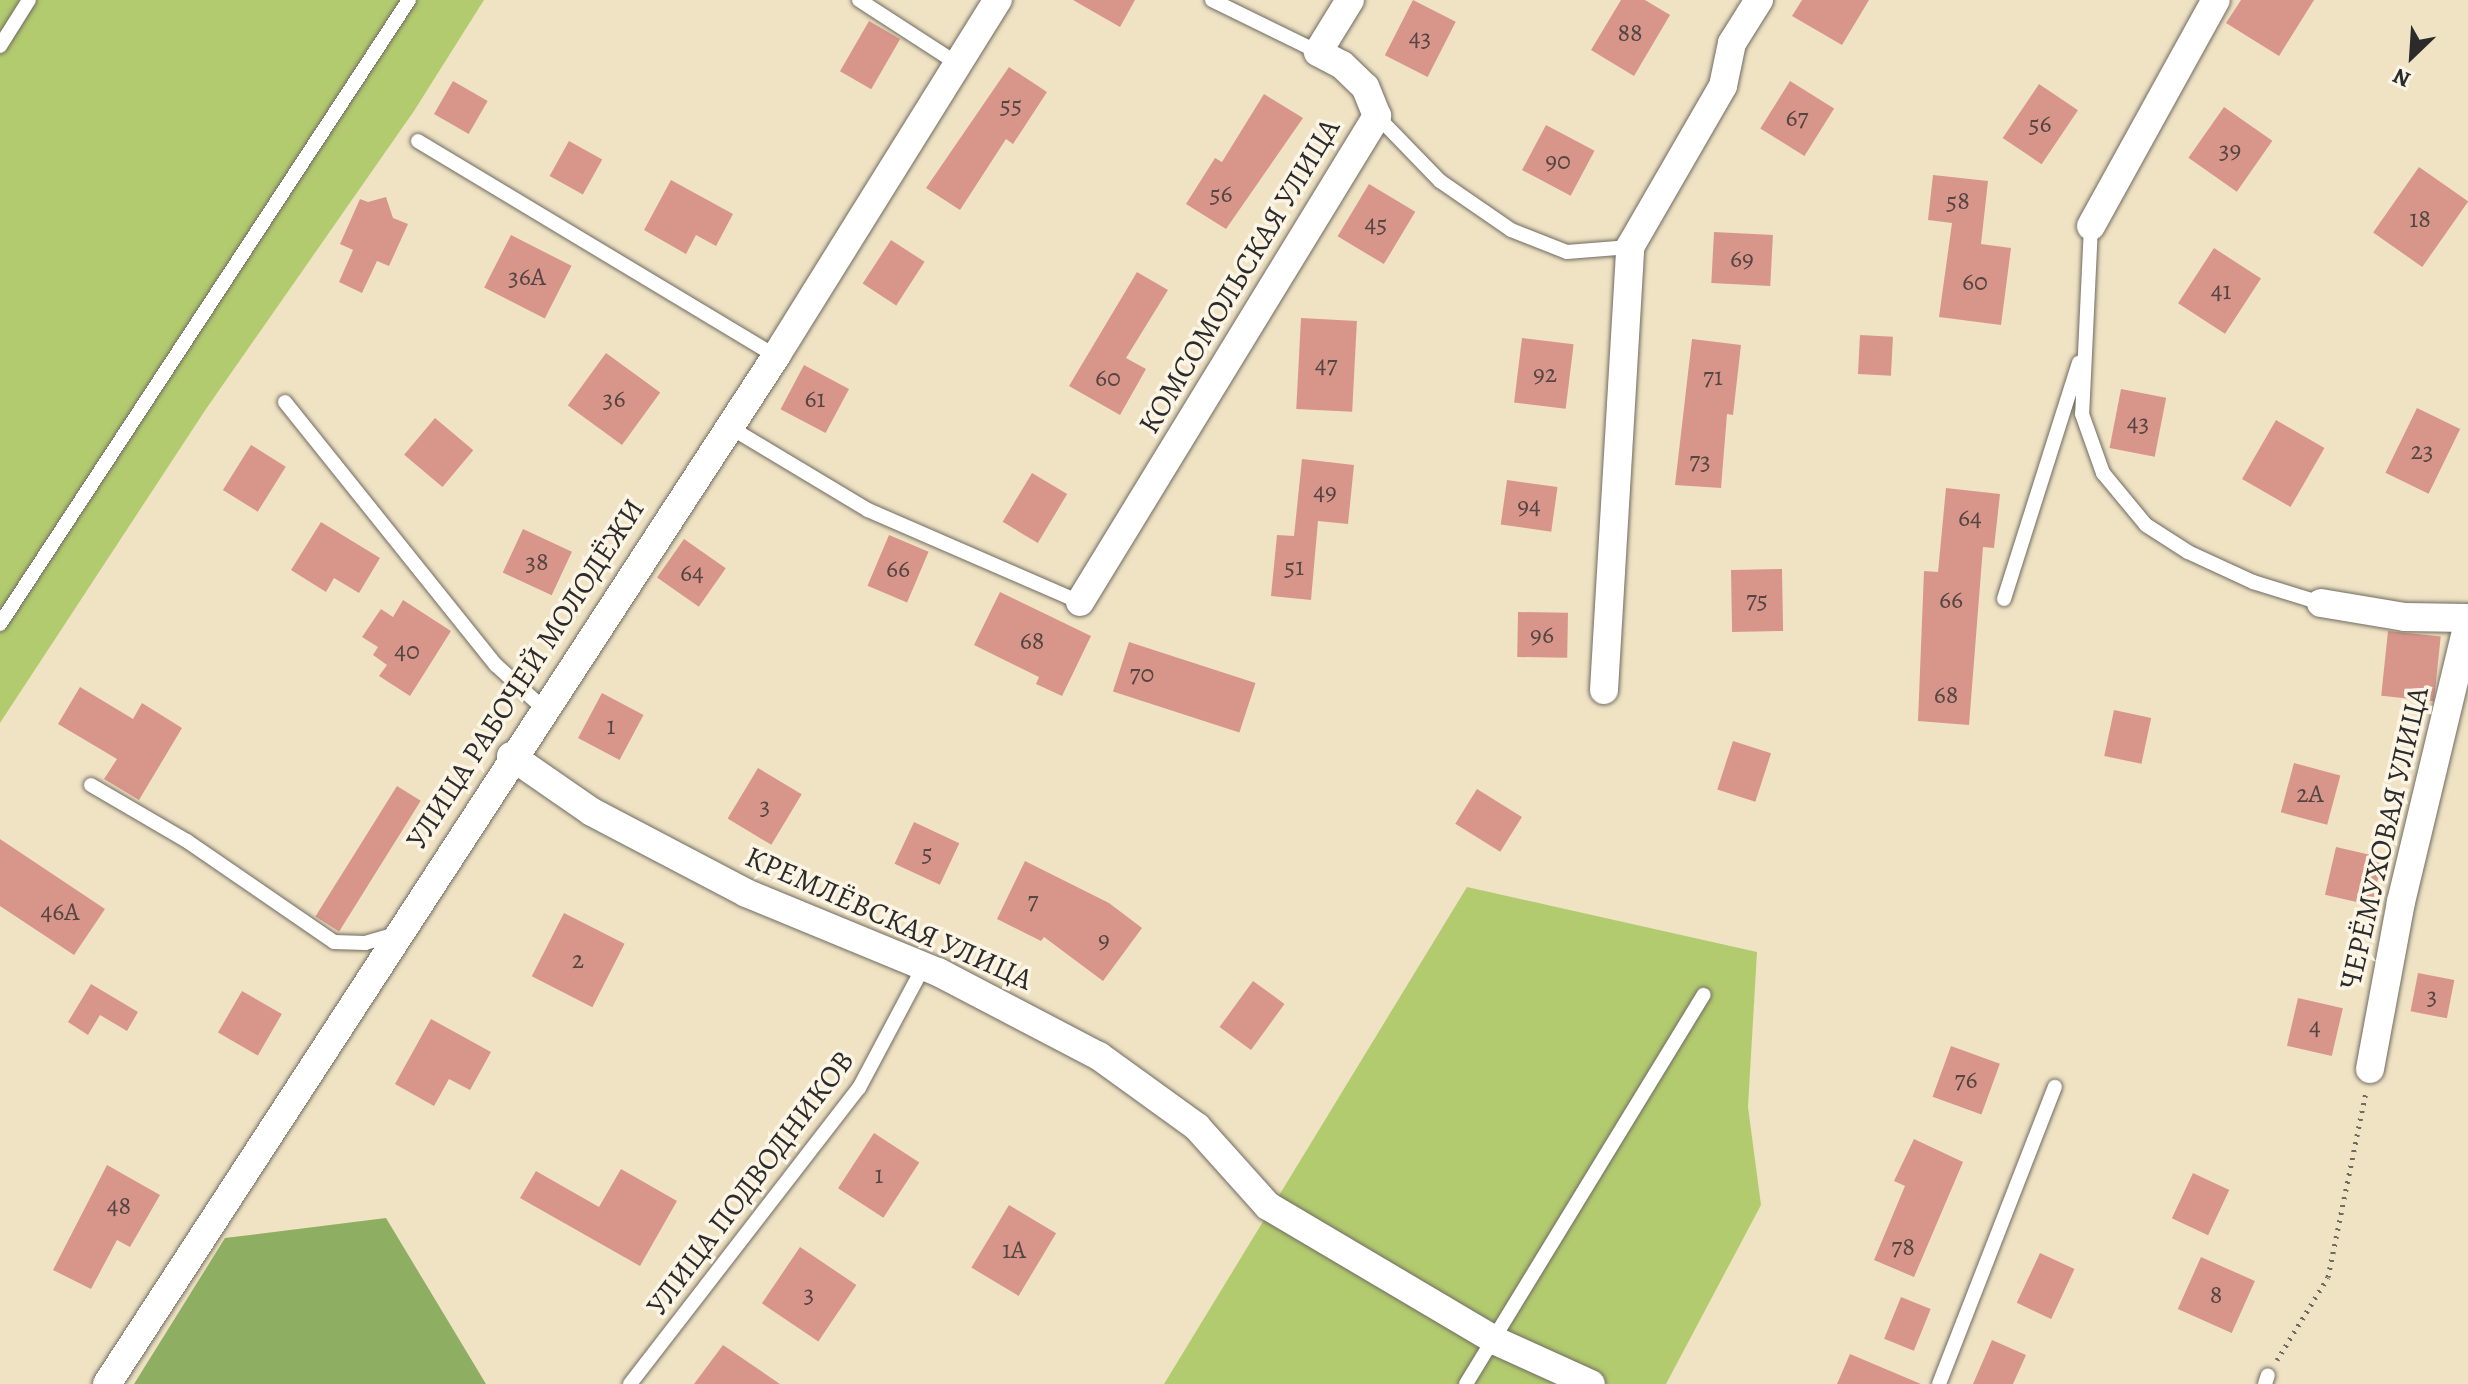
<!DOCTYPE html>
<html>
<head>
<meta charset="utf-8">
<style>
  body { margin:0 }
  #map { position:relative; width:2468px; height:1384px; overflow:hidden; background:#f0e3c4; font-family:Alegreya,serif }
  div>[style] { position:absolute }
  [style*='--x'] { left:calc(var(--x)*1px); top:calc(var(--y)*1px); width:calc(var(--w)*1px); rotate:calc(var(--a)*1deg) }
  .green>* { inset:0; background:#b3cb6f }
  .forest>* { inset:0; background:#8eaf62 }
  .building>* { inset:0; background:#d8968b; transform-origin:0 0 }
  .path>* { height:5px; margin-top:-2.5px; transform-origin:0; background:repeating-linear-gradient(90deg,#706b61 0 2px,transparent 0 8px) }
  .roads { filter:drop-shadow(0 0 2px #706b61) drop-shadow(0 0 2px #706b61) }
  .service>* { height:14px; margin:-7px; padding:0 7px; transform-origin:7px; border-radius:7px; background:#fff }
  .minor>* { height:28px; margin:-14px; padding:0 14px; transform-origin:14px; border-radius:14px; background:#fff }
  span { translate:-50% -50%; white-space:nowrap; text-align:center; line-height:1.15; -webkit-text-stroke:7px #fcf5e5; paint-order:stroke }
  .number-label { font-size:26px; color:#564643 }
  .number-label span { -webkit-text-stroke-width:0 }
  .street-label { font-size:30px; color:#2b2b2b }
  .north { position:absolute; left:2372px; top:16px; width:80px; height:80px; -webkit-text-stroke:6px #fcf5e5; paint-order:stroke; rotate:205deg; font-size:22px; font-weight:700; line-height:32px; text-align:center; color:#2b2b2b }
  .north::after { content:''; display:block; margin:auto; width:28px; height:36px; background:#2b2b2b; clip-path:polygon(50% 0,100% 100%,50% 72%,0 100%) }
</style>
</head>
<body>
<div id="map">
  <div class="green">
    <div style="clip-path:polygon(0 0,484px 0,414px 111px,206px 409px,0 723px)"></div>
    <div style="clip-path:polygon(1467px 887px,1757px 952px,1748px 1107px,1761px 1205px,1666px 1384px,1164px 1384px)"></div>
  </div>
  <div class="forest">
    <div style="clip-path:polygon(386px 1218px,486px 1384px,134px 1384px,225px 1238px)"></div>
  </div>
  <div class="building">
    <div style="clip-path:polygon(1073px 0,1135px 0,1120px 27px)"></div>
    <div style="left:1413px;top:0;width:48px;height:62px;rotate:27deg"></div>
    <div style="clip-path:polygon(1621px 0,1645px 0,1670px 15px,1634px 76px,1591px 50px)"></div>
    <div style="clip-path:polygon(1802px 0,1869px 0,1842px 45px,1792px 16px)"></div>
    <div style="clip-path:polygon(2241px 0,2314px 0,2279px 56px,2226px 23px)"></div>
    <div style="left:869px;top:21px;width:36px;height:58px;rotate:30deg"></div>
    <div style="clip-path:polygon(1009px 67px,1047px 92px,1013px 144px,1006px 139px,960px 210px,926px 188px)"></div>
    <div style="left:453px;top:81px;width:40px;height:38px;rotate:30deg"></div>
    <div style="left:1790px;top:81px;width:52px;height:56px;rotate:32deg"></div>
    <div style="left:2039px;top:84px;width:47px;height:65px;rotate:34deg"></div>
    <div style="clip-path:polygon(1264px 94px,1303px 118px,1226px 229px,1186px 204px,1215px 158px,1222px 162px)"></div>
    <div style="left:2224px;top:107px;width:59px;height:62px;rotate:35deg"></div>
    <div style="left:1546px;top:125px;width:55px;height:51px;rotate:28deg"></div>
    <div style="left:569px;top:141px;width:38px;height:40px;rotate:29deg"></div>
    <div style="left:2419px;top:167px;width:60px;height:80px;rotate:35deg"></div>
    <div style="clip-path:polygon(1933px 175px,1988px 181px,1981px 244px,2011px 248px,2001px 325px,1939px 317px,1952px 223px,1928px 220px)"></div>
    <div style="clip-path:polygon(671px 180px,733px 214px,716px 246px,696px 235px,686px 254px,644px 230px)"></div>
    <div style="left:1369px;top:184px;width:54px;height:61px;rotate:31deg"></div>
    <div style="clip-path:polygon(386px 197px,393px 218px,408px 224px,389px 266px,377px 261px,362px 293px,339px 282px,353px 250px,340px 244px,360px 199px,368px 202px)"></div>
    <div style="left:1714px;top:232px;width:59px;height:51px;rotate:3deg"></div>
    <div style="left:511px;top:235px;width:68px;height:59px;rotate:27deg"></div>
    <div style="left:891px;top:240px;width:40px;height:52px;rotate:33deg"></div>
    <div style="left:2214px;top:248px;width:56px;height:66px;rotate:33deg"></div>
    <div style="clip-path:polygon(1137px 272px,1168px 290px,1126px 358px,1146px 369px,1120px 415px,1069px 386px)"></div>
    <div style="left:1301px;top:318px;width:56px;height:91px;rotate:3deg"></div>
    <div style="left:1860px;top:335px;width:33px;height:39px;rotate:3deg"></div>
    <div style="left:1522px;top:338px;width:52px;height:65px;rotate:7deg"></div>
    <div style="clip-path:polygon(1692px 339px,1741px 345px,1733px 415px,1727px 414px,1721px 488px,1675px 485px)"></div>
    <div style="left:606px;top:353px;width:67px;height:65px;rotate:36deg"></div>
    <div style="left:804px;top:365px;width:51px;height:50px;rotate:28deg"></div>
    <div style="left:2121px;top:389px;width:46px;height:60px;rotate:11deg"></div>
    <div style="left:2417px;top:408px;width:48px;height:72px;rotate:26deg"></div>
    <div style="left:435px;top:418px;width:50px;height:48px;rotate:40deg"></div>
    <div style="left:2276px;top:420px;width:56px;height:68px;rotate:30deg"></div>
    <div style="left:251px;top:445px;width:41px;height:53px;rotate:32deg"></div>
    <div style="clip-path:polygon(1302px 459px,1354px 465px,1348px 524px,1318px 521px,1311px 600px,1271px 596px,1277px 535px,1294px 536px)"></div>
    <div style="left:1032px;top:473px;width:41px;height:57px;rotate:31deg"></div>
    <div style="left:1507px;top:480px;width:51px;height:45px;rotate:8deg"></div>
    <div style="clip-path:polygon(1946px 488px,2000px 494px,1994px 548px,1983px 547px,1969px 725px,1918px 721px,1924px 571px,1938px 572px)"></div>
    <div style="clip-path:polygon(321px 522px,380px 558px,359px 593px,334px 578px,326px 592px,291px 570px)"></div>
    <div style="left:523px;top:529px;width:54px;height:48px;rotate:25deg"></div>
    <div style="left:889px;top:535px;width:43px;height:55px;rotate:23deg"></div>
    <div style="left:684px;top:539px;width:51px;height:47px;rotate:35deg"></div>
    <div style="left:1782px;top:569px;width:62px;height:51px;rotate:89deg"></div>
    <div style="clip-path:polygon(1000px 592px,1091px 636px,1062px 696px,1036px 684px,1039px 677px,974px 645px)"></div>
    <div style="clip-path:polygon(403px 600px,451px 631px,410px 696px,379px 676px,387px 665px,373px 655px,378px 647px,362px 637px,381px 609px,393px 617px)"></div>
    <div style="left:1518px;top:612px;width:50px;height:45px;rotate:1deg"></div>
    <div style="left:2388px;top:631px;width:53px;height:65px;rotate:6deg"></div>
    <div style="left:1129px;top:642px;width:133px;height:52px;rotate:18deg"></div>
    <div style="clip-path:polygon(80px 687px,133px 719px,142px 703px,182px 728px,139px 800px,104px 779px,117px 759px,58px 724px)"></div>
    <div style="left:602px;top:693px;width:47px;height:51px;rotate:28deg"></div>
    <div style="left:2114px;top:710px;width:38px;height:47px;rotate:12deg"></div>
    <div style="left:1733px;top:741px;width:40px;height:51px;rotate:18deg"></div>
    <div style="left:2294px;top:763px;width:48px;height:51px;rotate:15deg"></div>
    <div style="left:758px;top:768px;width:51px;height:59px;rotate:31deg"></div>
    <div style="left:397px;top:786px;width:28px;height:154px;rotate:32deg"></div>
    <div style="left:1477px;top:789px;width:53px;height:41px;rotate:32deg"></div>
    <div style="left:914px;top:822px;width:50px;height:46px;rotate:25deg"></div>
    <div style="clip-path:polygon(0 839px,105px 909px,74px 955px,0 906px)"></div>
    <div style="left:2336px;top:847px;width:48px;height:49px;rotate:13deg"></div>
    <div style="clip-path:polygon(1025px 861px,1109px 903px,1142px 928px,1103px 981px,1044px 937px,1041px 941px,997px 919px)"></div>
    <div style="left:564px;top:913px;width:68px;height:71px;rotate:27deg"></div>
    <div style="left:2418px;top:973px;width:37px;height:39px;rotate:11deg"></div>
    <div style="left:1253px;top:981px;width:39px;height:57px;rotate:36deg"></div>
    <div style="clip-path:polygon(91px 984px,138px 1012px,127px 1031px,100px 1015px,88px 1035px,68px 1022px)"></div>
    <div style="left:242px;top:991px;width:46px;height:48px;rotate:30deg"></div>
    <div style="left:2298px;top:998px;width:46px;height:49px;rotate:13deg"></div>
    <div style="clip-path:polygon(431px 1019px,491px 1052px,470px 1090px,449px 1079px,434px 1106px,395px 1084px)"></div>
    <div style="left:1951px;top:1046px;width:52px;height:54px;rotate:20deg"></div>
    <div style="left:874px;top:1133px;width:54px;height:66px;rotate:33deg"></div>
    <div style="clip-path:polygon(1914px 1139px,1963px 1162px,1914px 1277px,1874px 1260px,1905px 1186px,1894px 1181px)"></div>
    <div style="clip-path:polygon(107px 1165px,160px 1195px,130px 1247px,117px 1240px,91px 1289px,53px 1270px)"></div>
    <div style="clip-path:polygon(621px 1169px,677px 1201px,640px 1266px,520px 1198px,536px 1171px,599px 1207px)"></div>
    <div style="left:2193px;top:1173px;width:40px;height:50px;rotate:25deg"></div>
    <div style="left:1009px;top:1205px;width:55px;height:73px;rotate:31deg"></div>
    <div style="left:800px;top:1247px;width:68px;height:68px;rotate:34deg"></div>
    <div style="left:2040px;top:1253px;width:38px;height:55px;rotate:25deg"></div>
    <div style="left:2201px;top:1257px;width:59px;height:57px;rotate:24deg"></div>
    <div style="left:1901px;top:1297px;width:32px;height:45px;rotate:22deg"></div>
    <div style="clip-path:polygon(1992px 1340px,2026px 1355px,2013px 1384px,1973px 1384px)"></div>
    <div style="clip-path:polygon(723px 1345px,780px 1384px,694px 1384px)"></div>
    <div style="clip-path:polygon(1850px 1354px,1921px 1384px,1837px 1384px)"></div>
  </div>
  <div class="path">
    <div style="--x:2277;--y:1360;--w:97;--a:-58.4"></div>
    <div style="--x:2328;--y:1277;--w:189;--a:-78.4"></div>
  </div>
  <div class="roads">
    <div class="service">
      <div style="--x:859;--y:0;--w:118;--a:32.9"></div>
      <div style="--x:1212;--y:0;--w:118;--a:26.1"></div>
      <div style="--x:0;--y:46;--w:54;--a:-57.8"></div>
      <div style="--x:1377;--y:116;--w:91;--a:45.9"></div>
      <div style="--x:1440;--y:181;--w:86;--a:34.6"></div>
      <div style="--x:1511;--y:230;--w:60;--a:21.4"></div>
      <div style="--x:1567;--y:252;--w:63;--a:-4.5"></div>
      <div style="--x:418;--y:141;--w:418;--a:31"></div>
      <div style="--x:2091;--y:226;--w:188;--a:92.7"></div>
      <div style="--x:2082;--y:414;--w:63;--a:70.4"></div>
      <div style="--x:2103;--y:473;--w:67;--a:50.4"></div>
      <div style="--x:2146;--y:525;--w:50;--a:32.7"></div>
      <div style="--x:2188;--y:552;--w:72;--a:24.8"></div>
      <div style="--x:2253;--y:582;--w:71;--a:17.2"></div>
      <div style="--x:285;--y:402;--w:337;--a:51.3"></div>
      <div style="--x:496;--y:665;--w:64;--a:42.5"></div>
      <div style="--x:728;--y:426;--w:163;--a:31"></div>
      <div style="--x:868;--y:510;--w:231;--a:23.5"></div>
      <div style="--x:2004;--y:599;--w:248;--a:-72.4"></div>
      <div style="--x:0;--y:624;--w:746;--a:-56.76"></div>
      <div style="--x:91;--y:785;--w:111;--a:30.3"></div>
      <div style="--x:187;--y:841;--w:178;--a:34.5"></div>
      <div style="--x:334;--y:942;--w:31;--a:2"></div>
      <div style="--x:365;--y:943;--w:35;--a:-16"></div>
      <div style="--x:630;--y:1384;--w:374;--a:-52.3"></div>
      <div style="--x:859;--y:1088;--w:138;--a:-62"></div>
      <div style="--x:1466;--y:1384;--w:456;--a:-58.6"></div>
      <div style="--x:1939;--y:1384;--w:319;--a:-68.7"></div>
      <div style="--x:2265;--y:1384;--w:9;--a:-72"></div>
    </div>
    <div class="minor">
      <div style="--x:2091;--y:226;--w:258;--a:-61.1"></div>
      <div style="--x:1080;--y:602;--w:570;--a:-58.57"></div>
      <div style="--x:1377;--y:116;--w:31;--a:-112"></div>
      <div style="--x:1365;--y:87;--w:32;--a:-136"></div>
      <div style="--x:1342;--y:65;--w:27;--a:-152"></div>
      <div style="--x:1318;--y:52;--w:61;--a:-58.4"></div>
      <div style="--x:2321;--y:603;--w:85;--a:9.5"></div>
      <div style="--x:2405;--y:617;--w:63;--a:0.9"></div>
      <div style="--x:1604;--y:690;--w:444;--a:-86.6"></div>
      <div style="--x:1630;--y:247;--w:186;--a:-60"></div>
      <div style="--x:1723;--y:86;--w:44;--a:-78.2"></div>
      <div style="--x:1732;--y:43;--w:51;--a:-57.9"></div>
      <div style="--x:511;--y:756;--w:98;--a:34.7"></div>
      <div style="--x:592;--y:812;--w:174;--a:27.7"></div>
      <div style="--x:746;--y:893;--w:208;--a:22.4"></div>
      <div style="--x:938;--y:972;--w:182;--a:27.6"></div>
      <div style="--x:1099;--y:1056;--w:121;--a:35.9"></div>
      <div style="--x:1197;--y:1127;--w:106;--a:48.1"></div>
      <div style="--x:1268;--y:1206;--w:265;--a:30.6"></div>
      <div style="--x:1496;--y:1341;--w:104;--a:24.4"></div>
      <div style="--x:2370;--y:1069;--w:170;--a:-79.5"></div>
      <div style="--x:2401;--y:902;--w:288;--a:-76.5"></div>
      <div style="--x:107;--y:1384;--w:1227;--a:-56.94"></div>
      <div style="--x:776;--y:356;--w:420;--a:-58.1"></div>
    </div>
  </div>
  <div class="number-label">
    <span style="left:1630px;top:33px">88</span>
    <span style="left:1420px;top:38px">43</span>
    <span style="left:1011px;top:105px">55</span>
    <span style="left:1797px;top:118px">67</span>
    <span style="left:2040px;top:124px">56</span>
    <span style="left:2230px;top:150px">39</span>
    <span style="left:1558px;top:161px">90</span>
    <span style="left:1221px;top:194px">56</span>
    <span style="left:1958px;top:201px">58</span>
    <span style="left:2420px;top:219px">18</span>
    <span style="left:1376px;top:224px">45</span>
    <span style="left:1742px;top:259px">69</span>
    <span style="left:527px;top:277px">36А</span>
    <span style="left:1975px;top:282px">60</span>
    <span style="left:2221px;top:291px">41</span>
    <span style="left:1326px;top:365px">47</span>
    <span style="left:1545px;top:374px">92</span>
    <span style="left:1713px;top:377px">71</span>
    <span style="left:1108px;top:378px">60</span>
    <span style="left:614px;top:399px">36</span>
    <span style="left:815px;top:399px">61</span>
    <span style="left:2138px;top:423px">43</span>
    <span style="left:2422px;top:451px">23</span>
    <span style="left:1700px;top:461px">73</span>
    <span style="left:1325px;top:492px">49</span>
    <span style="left:1529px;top:506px">94</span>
    <span style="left:1970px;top:518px">64</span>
    <span style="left:537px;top:562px">38</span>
    <span style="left:1294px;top:567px">51</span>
    <span style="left:898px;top:569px">66</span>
    <span style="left:692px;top:573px">64</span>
    <span style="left:1757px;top:600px">75</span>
    <span style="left:1951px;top:600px">66</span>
    <span style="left:1542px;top:635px">96</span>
    <span style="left:1032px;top:641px">68</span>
    <span style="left:407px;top:651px">40</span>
    <span style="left:1142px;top:674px">70</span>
    <span style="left:1946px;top:695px">68</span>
    <span style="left:611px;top:726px">1</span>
    <span style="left:2310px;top:794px">2А</span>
    <span style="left:765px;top:806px">3</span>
    <span style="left:927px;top:853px">5</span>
    <span style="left:1033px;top:901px">7</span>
    <span style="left:60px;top:912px">46А</span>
    <span style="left:1104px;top:940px">9</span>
    <span style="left:578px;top:960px">2</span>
    <span style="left:2432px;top:996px">3</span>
    <span style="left:2315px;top:1027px">4</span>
    <span style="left:1966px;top:1080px">76</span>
    <span style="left:879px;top:1175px">1</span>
    <span style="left:119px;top:1206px">48</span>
    <span style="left:1903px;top:1247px">78</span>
    <span style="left:1014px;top:1250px">1А</span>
    <span style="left:809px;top:1294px">3</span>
    <span style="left:2216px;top:1295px">8</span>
  </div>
  <div class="street-label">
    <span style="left:1239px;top:276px;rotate:-59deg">КОМСОМОЛЬСКАЯ УЛИЦА</span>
    <span style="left:525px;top:674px;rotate:-57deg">УЛИЦА РАБОЧЕЙ МОЛОДЁЖИ</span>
    <span style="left:2384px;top:838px;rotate:-77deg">ЧЕРЁМУХОВАЯ УЛИЦА</span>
    <span style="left:889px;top:918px;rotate:24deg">КРЕМЛЁВСКАЯ УЛИЦА</span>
    <span style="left:750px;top:1183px;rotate:-53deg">УЛИЦА ПОДВОДНИКОВ</span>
  </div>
  <div class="north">N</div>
</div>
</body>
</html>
